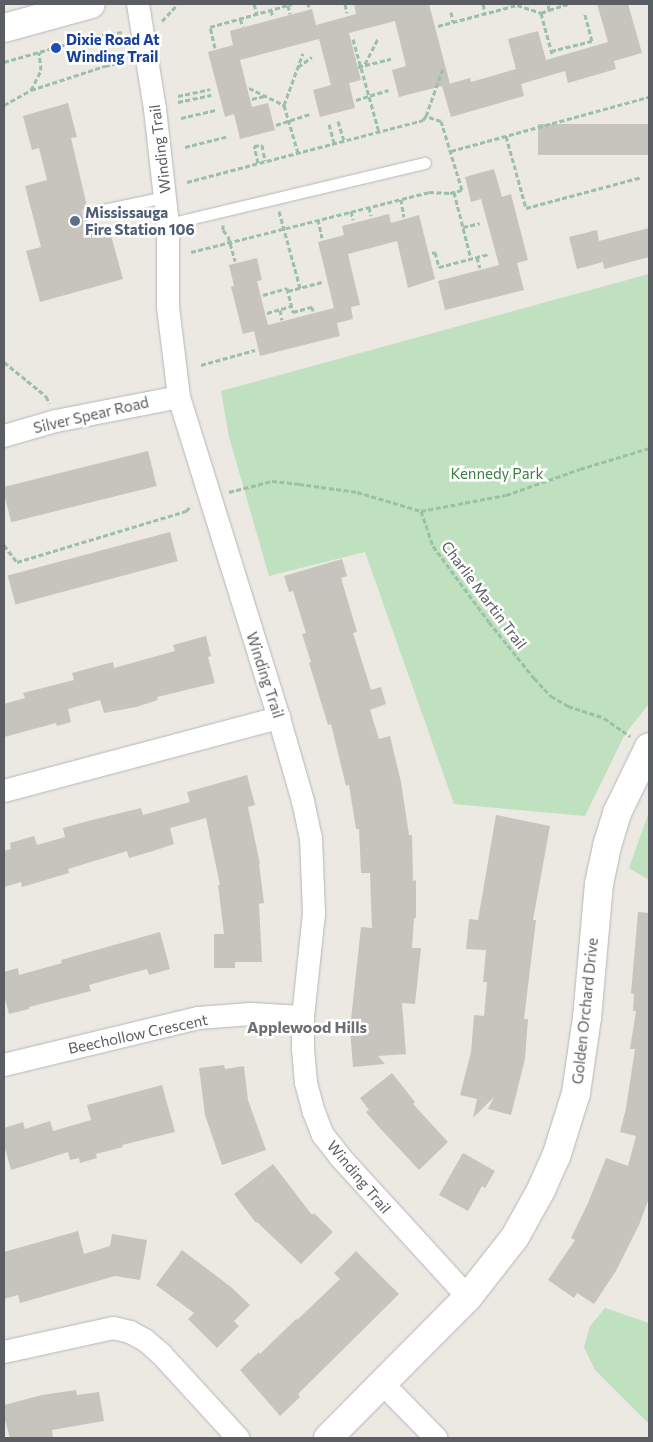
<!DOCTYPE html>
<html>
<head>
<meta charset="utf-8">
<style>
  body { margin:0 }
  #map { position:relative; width:653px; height:1442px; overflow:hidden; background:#ebe9e1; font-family:Commissioner,sans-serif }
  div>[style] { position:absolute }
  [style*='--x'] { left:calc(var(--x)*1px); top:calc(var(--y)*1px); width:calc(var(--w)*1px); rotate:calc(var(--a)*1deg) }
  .green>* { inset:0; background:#bfe1c0 }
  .building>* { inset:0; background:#c7c4be; transform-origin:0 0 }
  .path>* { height:3px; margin-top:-1.5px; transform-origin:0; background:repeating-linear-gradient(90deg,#9ac1a6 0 5px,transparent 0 7.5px) }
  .roads { filter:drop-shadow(0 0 1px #b4b6bb) drop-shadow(0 0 1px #b4b6bb) }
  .service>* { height:11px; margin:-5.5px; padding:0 5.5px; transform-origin:5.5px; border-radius:5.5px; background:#fff }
  .minor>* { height:22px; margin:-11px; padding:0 11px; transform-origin:11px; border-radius:11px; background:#fff }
  .tertiary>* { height:28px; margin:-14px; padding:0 14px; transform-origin:14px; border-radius:14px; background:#fff }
  .secondary>* { height:28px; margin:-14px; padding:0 14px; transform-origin:14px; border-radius:14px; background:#fff }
  .dots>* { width:14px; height:14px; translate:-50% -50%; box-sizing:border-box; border:2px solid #fff; border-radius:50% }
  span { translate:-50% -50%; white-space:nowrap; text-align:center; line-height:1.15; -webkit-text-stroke:5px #fff; paint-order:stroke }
  .transit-label { font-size:15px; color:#164399; font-weight:700 }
  .left { translate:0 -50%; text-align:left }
  .street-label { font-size:15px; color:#5a5d61 }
  .service-label { font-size:15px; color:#4e5e75; font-weight:700 }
  .park-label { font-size:15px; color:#3b7e40 }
  .neighbourhood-label { font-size:16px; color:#6b6e73; font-weight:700 }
  .frame { position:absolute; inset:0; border:5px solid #5a5d61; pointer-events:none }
</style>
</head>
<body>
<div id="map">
  <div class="green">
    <div style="clip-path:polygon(649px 274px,649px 704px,625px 734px,585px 816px,454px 804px,365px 552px,269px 576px,229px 437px,221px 391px)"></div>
    <div style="clip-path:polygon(649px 812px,649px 880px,629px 868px)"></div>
    <div style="clip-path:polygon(605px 1308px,649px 1323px,649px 1422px,647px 1422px,595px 1370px,584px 1347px,590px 1326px)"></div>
  </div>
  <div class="building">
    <div style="clip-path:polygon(354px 4px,429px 4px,450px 84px,399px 97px,392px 70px,406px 66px,395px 21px,349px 33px,361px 80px,349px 83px,355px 108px,320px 117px,313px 90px,331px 85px,319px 39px,240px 60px,252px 107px,268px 103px,275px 130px,240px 139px,234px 114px,225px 117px,208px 52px,233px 45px,230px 31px,312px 9px,316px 25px,356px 14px)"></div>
    <div style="clip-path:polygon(597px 4px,628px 4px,642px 53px,614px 61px,616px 69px,568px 83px,565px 71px,521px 84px,524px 96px,451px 117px,442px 86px,470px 78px,471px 82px,516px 69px,508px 39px,538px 31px,546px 60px,608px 42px)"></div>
    <div style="clip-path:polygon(68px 103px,77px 137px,71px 138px,87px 206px,82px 210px,82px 215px,86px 220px,91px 220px,94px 232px,109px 228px,123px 279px,40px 302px,26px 251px,41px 247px,25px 186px,47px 180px,39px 148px,32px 150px,23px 116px)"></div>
    <div style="left:649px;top:124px;width:31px;height:111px;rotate:90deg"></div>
    <div style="clip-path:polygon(494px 169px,502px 197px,511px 194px,528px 260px,517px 263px,524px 290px,445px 310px,438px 281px,499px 265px,481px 199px,471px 202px,465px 177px)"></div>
    <div style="clip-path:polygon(389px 214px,391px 223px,419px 215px,435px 279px,408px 288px,397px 241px,348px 254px,360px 305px,351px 307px,353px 319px,337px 323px,340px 336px,260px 356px,254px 331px,243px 334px,231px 287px,234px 286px,229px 265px,257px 258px,262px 280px,257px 281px,268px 325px,334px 308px,318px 242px,344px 235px,342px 226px)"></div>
    <div style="clip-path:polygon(649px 228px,649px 257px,604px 269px,603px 262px,577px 269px,569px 237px,597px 230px,599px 241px)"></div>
    <div style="left:148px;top:451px;width:36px;height:150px;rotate:76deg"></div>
    <div style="left:170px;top:532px;width:30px;height:168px;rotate:75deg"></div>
    <div style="clip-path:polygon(342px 559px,347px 576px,341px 578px,357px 632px,353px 633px,371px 690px,381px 687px,386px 704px,370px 710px,379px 739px,390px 736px,401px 782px,409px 835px,412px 835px,413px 881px,416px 880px,416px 918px,414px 918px,412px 948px,421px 948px,415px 1004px,402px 1003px,406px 1054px,378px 1056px,385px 1064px,353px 1067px,350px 1029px,361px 927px,372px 928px,370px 873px,361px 873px,359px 829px,356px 829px,349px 785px,346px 786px,331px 724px,328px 725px,309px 663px,311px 662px,302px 634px,306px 633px,293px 591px,289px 592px,284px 576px)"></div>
    <div style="clip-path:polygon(206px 636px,211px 656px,208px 657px,215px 683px,157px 697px,158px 700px,136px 707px,104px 713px,100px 700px,68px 709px,71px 722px,57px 726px,56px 723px,4px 737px,4px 704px,25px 698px,23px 693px,74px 680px,72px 673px,113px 662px,114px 668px,175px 651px,173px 645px)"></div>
    <div style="clip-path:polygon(247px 775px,255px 805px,248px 807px,260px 864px,259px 864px,264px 903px,259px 904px,262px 962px,235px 962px,235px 968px,214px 968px,214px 934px,224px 934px,218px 885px,220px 885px,206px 818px,170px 828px,174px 844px,153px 851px,129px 858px,127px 851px,68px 869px,69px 873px,22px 887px,21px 882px,4px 887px,4px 851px,11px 849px,10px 843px,34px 836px,37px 845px,65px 837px,63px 828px,92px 820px,141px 808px,143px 815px,190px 802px,187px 792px)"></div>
    <div style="clip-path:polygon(496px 815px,550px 826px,533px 920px,536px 920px,524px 1019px,528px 1019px,525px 1059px,511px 1115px,488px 1109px,494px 1097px,473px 1118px,477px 1099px,460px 1095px,471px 1052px,474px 1015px,484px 1016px,487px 982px,483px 982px,486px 950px,466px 949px,469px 919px,478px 920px)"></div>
    <div style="clip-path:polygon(638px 912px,649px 913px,649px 1198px,639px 1225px,616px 1271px,594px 1304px,577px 1293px,574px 1298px,548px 1280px,575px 1240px,571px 1238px,588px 1203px,606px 1158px,628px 1166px,636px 1136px,620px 1132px,626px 1108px,635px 1049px,630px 1049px,636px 1011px,633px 1011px,634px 994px,631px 993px)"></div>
    <div style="clip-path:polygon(160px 932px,170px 969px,149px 975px,147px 969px,114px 978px,89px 985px,91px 991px,29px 1007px,29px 1009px,9px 1014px,4px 995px,4px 972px,18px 968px,19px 975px,62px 963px,61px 960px)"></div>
    <div style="clip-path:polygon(224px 1065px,225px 1069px,244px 1066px,248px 1100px,266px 1150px,222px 1165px,205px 1115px,199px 1068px)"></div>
    <div style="clip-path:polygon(392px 1073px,415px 1102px,413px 1104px,448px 1142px,419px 1170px,377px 1125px,366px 1112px,369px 1110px,360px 1098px)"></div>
    <div style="clip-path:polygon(162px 1085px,175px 1132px,122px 1145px,123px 1147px,96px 1154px,97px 1158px,80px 1163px,79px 1158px,70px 1160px,68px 1152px,11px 1170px,4px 1145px,4px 1128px,23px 1122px,25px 1129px,50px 1121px,53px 1131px,91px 1120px,87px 1105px)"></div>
    <div style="clip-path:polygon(463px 1153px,495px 1171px,485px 1188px,482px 1186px,468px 1211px,439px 1195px)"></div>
    <div style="clip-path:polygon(273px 1164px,312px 1215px,314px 1213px,333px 1232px,301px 1264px,257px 1222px,256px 1223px,234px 1194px)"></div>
    <div style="clip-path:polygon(78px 1231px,84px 1254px,110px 1246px,112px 1234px,147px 1240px,140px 1280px,115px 1276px,20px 1303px,18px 1295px,4px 1299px,4px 1252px)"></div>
    <div style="clip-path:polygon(182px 1250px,231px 1287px,250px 1305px,234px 1321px,239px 1326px,217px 1348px,188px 1319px,194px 1313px,156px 1285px)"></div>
    <div style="clip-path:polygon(356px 1251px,399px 1294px,298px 1394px,300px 1397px,280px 1416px,240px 1370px,259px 1352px,260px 1354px,296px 1319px,297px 1320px,340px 1279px,334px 1273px)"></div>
    <div style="clip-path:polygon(76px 1390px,77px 1395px,99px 1392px,104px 1421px,52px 1430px,53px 1438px,10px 1438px,4px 1417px,4px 1405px,42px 1395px)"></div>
  </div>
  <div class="path">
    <div style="--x:254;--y:4;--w:10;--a:73"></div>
    <div style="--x:308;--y:4;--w:3;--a:72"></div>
    <div style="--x:345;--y:4;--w:9;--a:77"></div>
    <div style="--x:483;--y:4;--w:9;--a:77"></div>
    <div style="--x:288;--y:5;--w:9;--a:77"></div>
    <div style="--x:271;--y:10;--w:7;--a:74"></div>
    <div style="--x:549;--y:10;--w:20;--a:-18"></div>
    <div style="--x:451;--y:12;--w:10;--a:79"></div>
    <div style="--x:541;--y:13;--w:9;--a:-21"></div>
    <div style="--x:549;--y:10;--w:6;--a:-99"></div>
    <div style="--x:240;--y:19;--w:8;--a:67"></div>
    <div style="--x:162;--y:21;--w:23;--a:-47"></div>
    <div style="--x:438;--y:26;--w:82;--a:-14.9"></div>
    <div style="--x:517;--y:5;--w:25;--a:18"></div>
    <div style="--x:541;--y:13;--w:42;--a:75"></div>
    <div style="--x:353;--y:39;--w:97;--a:74.4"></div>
    <div style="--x:215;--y:48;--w:22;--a:-103"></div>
    <div style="--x:210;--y:27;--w:85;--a:-15.7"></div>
    <div style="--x:551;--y:51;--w:42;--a:-13.7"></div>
    <div style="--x:592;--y:41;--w:28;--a:-105"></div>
    <div style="--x:4;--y:62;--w:95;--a:-15.9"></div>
    <div style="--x:95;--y:36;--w:27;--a:-8"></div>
    <div style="--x:365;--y:64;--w:29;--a:-63"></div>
    <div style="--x:298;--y:67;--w:17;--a:-36"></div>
    <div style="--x:358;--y:67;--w:34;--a:-14"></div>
    <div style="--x:249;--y:88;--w:39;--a:26"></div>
    <div style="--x:284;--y:105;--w:50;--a:73.7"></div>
    <div style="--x:31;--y:90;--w:22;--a:-63"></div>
    <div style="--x:41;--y:70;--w:18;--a:-96"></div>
    <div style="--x:178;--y:96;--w:33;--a:-12"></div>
    <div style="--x:252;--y:99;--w:13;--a:-13"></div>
    <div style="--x:356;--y:100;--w:34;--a:-17"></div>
    <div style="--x:178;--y:102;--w:34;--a:-12"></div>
    <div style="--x:4;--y:105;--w:31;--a:-29"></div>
    <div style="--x:31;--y:90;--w:78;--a:-18"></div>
    <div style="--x:105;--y:66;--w:22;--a:-13"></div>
    <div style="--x:284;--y:105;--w:55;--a:-69.9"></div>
    <div style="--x:181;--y:118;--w:35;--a:-13"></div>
    <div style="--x:338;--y:121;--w:21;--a:73"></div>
    <div style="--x:329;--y:124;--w:20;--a:75"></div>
    <div style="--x:276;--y:125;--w:36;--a:-18"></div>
    <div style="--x:506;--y:136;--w:75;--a:74.5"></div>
    <div style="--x:526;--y:208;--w:120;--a:-15"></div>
    <div style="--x:185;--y:147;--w:45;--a:-14"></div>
    <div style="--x:451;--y:151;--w:205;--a:-15.3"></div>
    <div style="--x:258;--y:163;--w:17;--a:-103"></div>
    <div style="--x:254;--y:146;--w:8;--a:-7"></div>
    <div style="--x:262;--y:145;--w:16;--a:79"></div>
    <div style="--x:187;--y:182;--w:244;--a:-14.7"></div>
    <div style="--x:423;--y:120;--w:5;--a:-53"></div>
    <div style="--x:454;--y:192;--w:69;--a:75.8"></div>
    <div style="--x:401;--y:199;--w:18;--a:81"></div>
    <div style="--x:369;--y:207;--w:9;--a:77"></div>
    <div style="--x:279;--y:211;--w:80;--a:74.7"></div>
    <div style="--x:351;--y:211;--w:9;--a:77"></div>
    <div style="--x:318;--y:219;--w:19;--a:78"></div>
    <div style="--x:223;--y:225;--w:5;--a:90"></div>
    <div style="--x:223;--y:230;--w:8;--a:50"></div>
    <div style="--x:228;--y:236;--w:26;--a:74"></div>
    <div style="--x:463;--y:227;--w:17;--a:-13"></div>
    <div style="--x:191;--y:252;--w:245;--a:-14.1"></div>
    <div style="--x:429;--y:192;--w:21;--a:3"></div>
    <div style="--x:450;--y:193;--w:12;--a:-14"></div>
    <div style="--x:462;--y:190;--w:72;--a:-106.9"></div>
    <div style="--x:441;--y:121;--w:16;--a:-162"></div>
    <div style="--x:426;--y:116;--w:51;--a:-70.5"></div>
    <div style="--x:432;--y:253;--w:3;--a:-18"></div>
    <div style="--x:435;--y:252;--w:16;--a:75"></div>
    <div style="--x:439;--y:267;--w:52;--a:-14.6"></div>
    <div style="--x:477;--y:257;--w:11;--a:75"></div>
    <div style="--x:288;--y:291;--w:35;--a:-15"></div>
    <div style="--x:263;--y:295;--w:25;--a:-16"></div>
    <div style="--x:287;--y:288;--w:25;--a:76"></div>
    <div style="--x:293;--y:312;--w:20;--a:-15"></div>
    <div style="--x:312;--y:307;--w:4;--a:76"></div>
    <div style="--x:280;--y:310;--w:10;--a:79"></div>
    <div style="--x:267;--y:313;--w:25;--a:-16"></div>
    <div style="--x:4;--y:362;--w:54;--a:39"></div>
    <div style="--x:46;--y:396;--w:8;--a:67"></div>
    <div style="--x:201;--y:365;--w:56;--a:-15.5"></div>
    <div style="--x:229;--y:492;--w:44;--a:-14.3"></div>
    <div style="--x:272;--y:481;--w:27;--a:6"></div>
    <div style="--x:299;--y:484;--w:59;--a:7.9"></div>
    <div style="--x:357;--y:492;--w:67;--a:16.5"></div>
    <div style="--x:421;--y:511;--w:86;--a:-10.7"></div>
    <div style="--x:506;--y:495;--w:78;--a:-19.4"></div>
    <div style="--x:580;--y:469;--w:72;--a:-16.9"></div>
    <div style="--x:421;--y:511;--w:37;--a:71"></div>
    <div style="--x:433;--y:546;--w:94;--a:53.6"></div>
    <div style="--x:489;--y:622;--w:72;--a:51.2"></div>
    <div style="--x:534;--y:678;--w:25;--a:47"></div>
    <div style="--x:551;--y:696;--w:20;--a:30"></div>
    <div style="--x:568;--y:706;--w:38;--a:18"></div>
    <div style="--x:604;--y:718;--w:32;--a:35"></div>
    <div style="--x:4;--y:545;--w:21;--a:53"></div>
    <div style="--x:17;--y:562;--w:177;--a:-16.8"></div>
    <div style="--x:186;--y:511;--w:8;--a:-45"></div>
  </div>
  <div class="roads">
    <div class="service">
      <div style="--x:89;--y:213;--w:78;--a:-11.9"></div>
      <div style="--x:168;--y:224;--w:264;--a:-13.4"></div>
    </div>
    <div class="minor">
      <div style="--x:138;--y:4;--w:106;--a:80.8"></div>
      <div style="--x:155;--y:109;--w:116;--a:83.6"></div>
      <div style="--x:168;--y:224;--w:83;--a:90"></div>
      <div style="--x:168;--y:307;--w:91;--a:83"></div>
      <div style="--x:179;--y:397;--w:336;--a:72.7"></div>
      <div style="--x:279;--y:718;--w:86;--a:73.9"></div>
      <div style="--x:303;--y:801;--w:38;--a:78"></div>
      <div style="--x:311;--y:838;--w:76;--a:87.7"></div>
      <div style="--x:314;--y:914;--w:104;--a:96.1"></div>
      <div style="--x:303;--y:1017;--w:32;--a:90"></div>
      <div style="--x:303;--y:1049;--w:34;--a:85"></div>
      <div style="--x:306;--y:1083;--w:30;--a:75"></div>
      <div style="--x:314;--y:1112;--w:25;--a:69"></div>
      <div style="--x:323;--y:1135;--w:28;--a:52"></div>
      <div style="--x:340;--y:1157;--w:190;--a:47.6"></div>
      <div style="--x:4;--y:436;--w:54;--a:-16.1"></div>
      <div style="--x:56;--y:421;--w:125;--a:-11"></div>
      <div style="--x:4;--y:791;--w:285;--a:-14.9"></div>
      <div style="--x:4;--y:1065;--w:201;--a:-13.6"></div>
      <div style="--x:199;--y:1018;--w:52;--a:-4.4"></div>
      <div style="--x:251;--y:1014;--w:52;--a:3.3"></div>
      <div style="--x:4;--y:1352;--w:112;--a:-12.4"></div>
      <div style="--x:113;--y:1328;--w:17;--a:13"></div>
      <div style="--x:130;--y:1332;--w:17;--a:28"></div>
      <div style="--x:145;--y:1340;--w:23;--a:41"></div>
      <div style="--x:162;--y:1355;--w:113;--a:47.5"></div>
      <div style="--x:383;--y:1384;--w:76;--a:45.5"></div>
    </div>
    <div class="tertiary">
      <div style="--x:328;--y:1438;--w:199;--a:-45.2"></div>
      <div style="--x:468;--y:1297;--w:76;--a:-51.9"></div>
      <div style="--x:515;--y:1237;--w:54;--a:-61"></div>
      <div style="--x:541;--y:1190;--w:36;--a:-66"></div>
      <div style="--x:556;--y:1157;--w:67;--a:-72.6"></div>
      <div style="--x:576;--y:1093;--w:76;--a:-81.7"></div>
      <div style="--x:587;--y:1018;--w:135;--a:-84.9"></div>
      <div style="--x:599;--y:884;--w:39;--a:-78"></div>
      <div style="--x:607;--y:846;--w:34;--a:-73"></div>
      <div style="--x:617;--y:813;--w:73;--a:-64.1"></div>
    </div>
    <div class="secondary">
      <div style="--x:4;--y:28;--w:90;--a:-15.4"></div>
    </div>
  </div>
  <div class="dots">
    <div style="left:56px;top:48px;background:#1a4fb4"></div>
    <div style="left:75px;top:221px;background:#5c6f8a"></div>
  </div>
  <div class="transit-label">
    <span class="left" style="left:66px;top:48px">Dixie Road At<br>Winding Trail</span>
  </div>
  <div class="street-label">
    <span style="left:160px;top:149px;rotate:-97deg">Winding Trail</span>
    <span style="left:91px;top:415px;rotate:-13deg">Silver Spear Road</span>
    <span style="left:484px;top:595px;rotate:53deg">Charlie Martin Trail</span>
    <span style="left:265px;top:675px;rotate:72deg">Winding Trail</span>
    <span style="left:585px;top:1011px;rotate:-84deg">Golden Orchard Drive</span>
    <span style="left:138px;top:1034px;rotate:-12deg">Beechollow Crescent</span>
    <span style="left:359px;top:1177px;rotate:50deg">Winding Trail</span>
  </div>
  <div class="service-label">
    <span class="left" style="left:85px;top:221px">Mississauga<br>Fire Station 106</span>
  </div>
  <div class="park-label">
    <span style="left:497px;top:474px">Kennedy Park</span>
  </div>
  <div class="neighbourhood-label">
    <span style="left:307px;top:1027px">Applewood Hills</span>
  </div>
  <div class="frame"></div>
</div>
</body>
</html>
